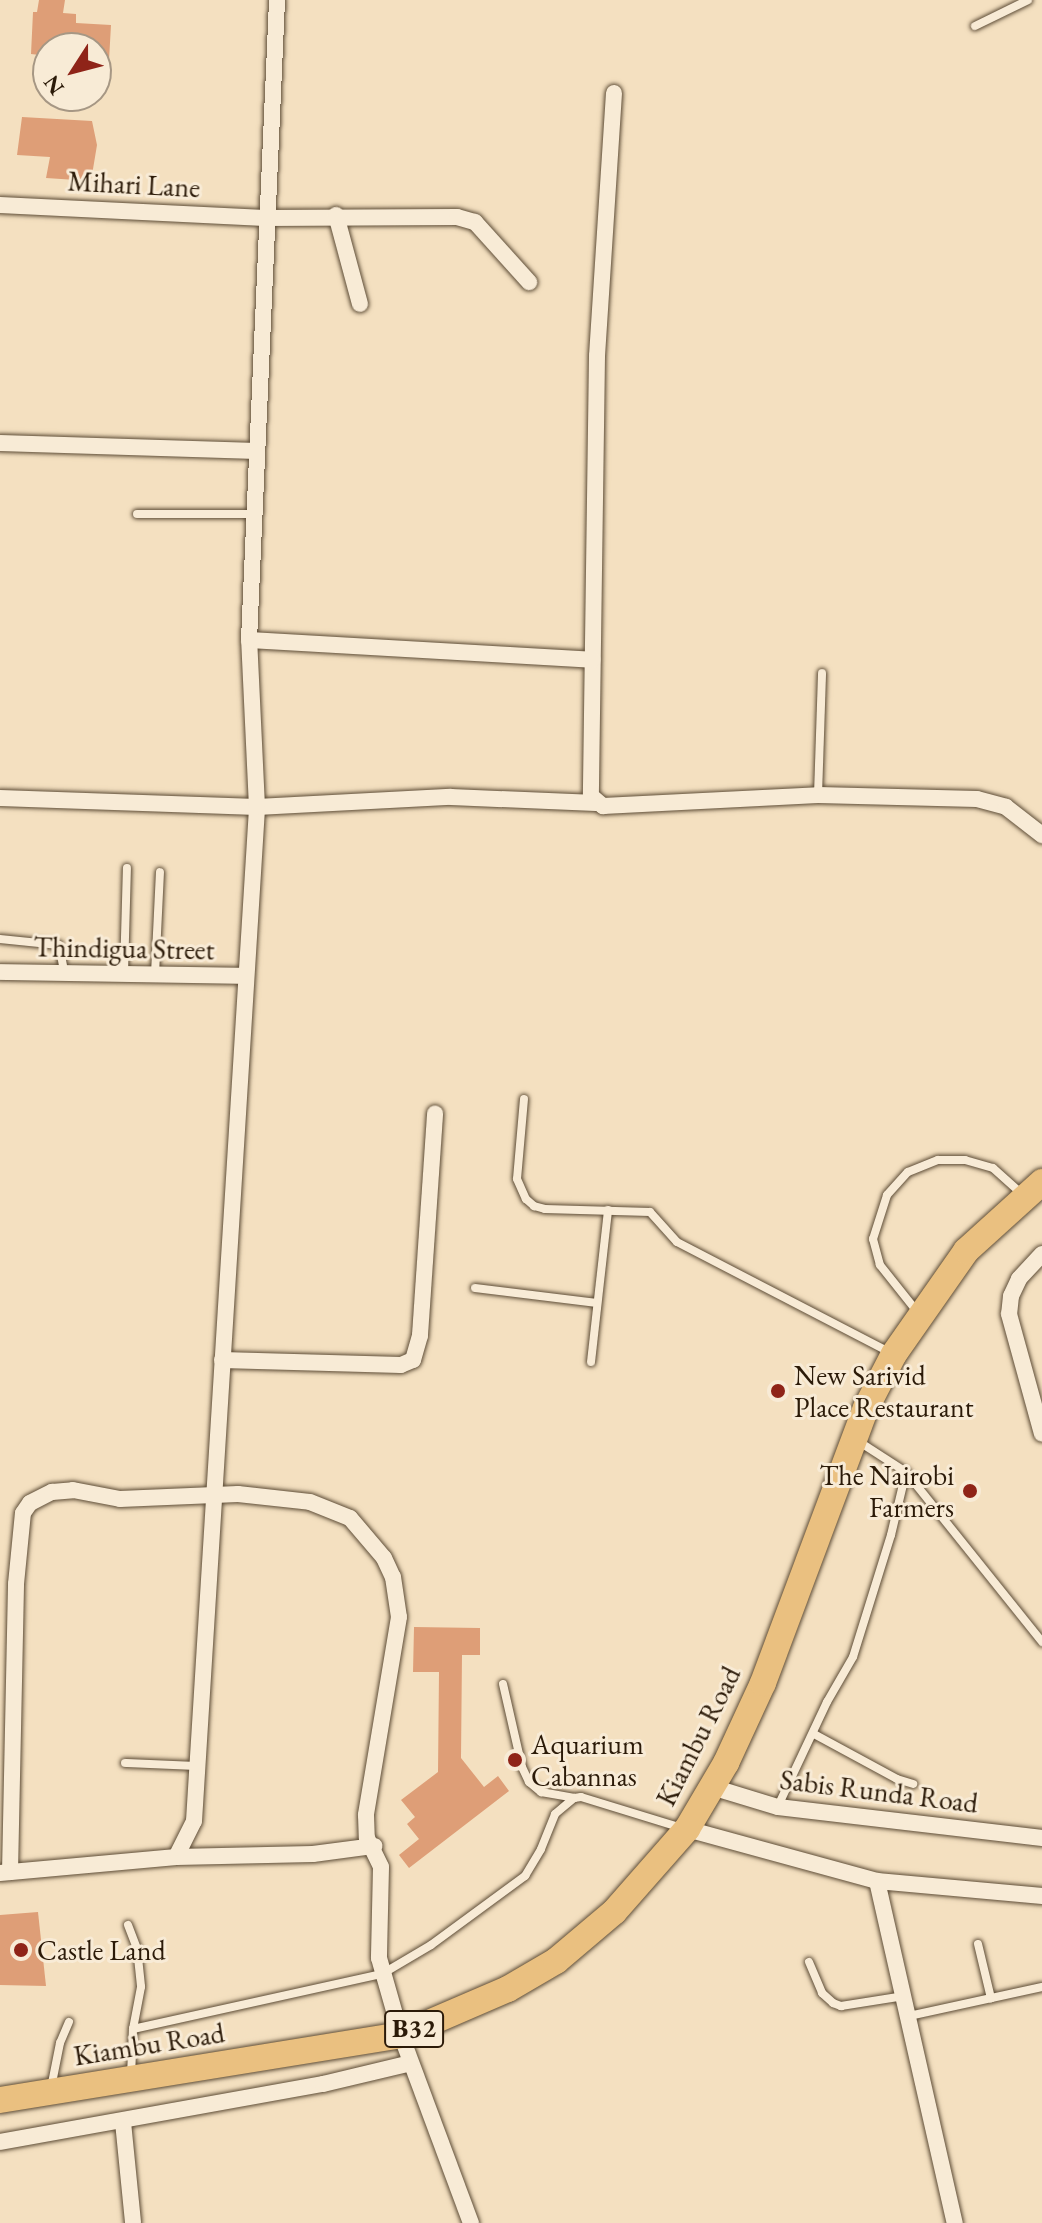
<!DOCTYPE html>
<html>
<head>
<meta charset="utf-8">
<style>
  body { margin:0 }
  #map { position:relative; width:1042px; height:2223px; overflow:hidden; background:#f4e0c0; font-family:"EB Garamond",serif }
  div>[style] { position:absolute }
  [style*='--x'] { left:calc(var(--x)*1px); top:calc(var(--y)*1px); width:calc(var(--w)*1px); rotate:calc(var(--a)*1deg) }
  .building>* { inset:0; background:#de9e77 }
  .roads { filter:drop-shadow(0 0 2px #5d4c36) drop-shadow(0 0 2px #5d4c36) }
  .service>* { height:8px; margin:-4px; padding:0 4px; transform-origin:4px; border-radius:4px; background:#f8ebd6 }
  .minor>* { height:16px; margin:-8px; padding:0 8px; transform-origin:8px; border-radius:8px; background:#f8ebd6 }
  .trunk>* { height:26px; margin:-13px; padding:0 13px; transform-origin:13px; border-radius:13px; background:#eac080 }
  .dots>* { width:22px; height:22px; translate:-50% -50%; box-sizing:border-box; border:4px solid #f8ebd6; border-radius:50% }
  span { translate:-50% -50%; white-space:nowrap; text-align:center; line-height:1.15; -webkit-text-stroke:6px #f8ebd6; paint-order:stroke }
  .shield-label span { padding:2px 6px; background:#f8ebd6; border:2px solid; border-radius:6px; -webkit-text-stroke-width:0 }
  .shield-label { font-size:26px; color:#2b1a08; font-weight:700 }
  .street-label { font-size:28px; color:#2b1a08 }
  .poi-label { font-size:28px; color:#2b1a08 }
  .left { translate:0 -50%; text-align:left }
  .right { translate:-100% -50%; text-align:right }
  .north { position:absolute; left:32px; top:32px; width:80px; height:80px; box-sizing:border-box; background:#f8ebd6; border:2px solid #a69784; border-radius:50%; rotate:234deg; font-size:22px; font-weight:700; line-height:32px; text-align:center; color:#2b1a08 }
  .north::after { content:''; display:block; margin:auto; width:28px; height:36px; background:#8f2418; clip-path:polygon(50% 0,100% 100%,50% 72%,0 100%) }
</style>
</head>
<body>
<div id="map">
  <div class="building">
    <div style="clip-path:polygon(39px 0,65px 0,63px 13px,76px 14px,76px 23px,111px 25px,108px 78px,96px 78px,96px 48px,48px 48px,48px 56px,31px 54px,33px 12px,37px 12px)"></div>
    <div style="clip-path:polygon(22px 117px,92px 121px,97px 145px,91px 181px,46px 178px,50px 157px,17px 155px)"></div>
    <div style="clip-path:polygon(414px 1627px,480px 1628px,480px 1655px,462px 1655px,461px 1758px,484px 1787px,498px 1776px,509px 1791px,409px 1868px,399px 1855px,419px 1839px,407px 1824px,415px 1817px,401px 1800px,438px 1772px,439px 1672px,413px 1672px)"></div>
    <div style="clip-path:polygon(38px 1912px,46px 1986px,0 1985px,0 1915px)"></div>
  </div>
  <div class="roads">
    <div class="service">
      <div style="--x:975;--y:26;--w:59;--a:-26.1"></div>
      <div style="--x:137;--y:514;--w:117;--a:0"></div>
      <div style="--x:818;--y:795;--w:122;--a:-88.1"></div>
      <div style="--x:0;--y:939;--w:59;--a:5.8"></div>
      <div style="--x:59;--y:945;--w:26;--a:79"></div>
      <div style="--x:124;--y:973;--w:105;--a:-88.4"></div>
      <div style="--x:155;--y:974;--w:102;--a:-87.2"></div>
      <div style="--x:524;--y:1099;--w:80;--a:95"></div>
      <div style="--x:517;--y:1179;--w:22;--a:66"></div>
      <div style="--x:526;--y:1199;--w:11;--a:41"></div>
      <div style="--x:534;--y:1206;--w:11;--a:15"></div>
      <div style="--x:545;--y:1209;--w:105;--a:1.6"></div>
      <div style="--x:650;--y:1212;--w:40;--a:48"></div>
      <div style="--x:677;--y:1242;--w:239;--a:27.4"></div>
      <div style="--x:475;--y:1288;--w:123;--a:7"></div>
      <div style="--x:919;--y:1314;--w:63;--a:-128.5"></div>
      <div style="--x:880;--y:1265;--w:27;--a:-105"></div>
      <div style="--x:873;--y:1239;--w:46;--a:-72.3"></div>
      <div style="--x:887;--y:1195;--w:31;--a:-48"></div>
      <div style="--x:908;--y:1172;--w:32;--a:-22"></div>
      <div style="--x:938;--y:1160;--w:27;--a:0"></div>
      <div style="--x:965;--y:1160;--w:29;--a:16"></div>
      <div style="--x:993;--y:1168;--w:39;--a:42"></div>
      <div style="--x:591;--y:1362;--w:153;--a:-83.6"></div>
      <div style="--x:858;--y:1441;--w:57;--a:32.9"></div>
      <div style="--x:906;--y:1472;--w:218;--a:51.3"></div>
      <div style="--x:503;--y:1684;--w:85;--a:77.1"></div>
      <div style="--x:522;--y:1767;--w:17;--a:65"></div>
      <div style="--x:529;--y:1782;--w:16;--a:40"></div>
      <div style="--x:541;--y:1792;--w:34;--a:10"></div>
      <div style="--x:814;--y:1734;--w:94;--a:28.5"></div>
      <div style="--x:897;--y:1779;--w:17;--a:17"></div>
      <div style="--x:125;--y:1763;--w:73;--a:2.4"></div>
      <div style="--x:778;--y:1806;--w:115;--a:-64.8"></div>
      <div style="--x:827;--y:1702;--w:52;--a:-60"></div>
      <div style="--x:853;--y:1657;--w:128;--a:-72.7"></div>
      <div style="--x:891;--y:1535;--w:65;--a:-76.6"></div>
      <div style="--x:128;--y:1925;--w:25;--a:69"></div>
      <div style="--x:137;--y:1948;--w:39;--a:84"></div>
      <div style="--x:141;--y:1987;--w:43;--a:100.8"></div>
      <div style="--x:978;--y:1944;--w:56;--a:76.5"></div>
      <div style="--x:809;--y:1962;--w:34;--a:67"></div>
      <div style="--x:822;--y:1993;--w:15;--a:42"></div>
      <div style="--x:833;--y:2003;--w:9;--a:21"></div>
      <div style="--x:841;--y:2006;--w:64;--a:-9"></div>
      <div style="--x:909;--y:2016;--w:136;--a:-12.3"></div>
      <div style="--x:131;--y:2076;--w:47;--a:-87.6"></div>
      <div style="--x:133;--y:2029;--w:255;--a:-12.5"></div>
      <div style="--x:382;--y:1974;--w:57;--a:-30.6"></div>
      <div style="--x:431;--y:1945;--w:117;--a:-36.3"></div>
      <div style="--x:525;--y:1876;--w:31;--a:-59"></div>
      <div style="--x:541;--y:1849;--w:38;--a:-68"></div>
      <div style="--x:555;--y:1814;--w:25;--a:-40"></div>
      <div style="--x:574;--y:1798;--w:7;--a:-8"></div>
      <div style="--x:581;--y:1797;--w:106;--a:17.1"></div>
      <div style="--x:51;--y:2088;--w:46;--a:-78.7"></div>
      <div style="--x:60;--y:2043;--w:23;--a:-67"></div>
    </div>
    <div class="minor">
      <div style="--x:614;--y:93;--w:264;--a:93.7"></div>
      <div style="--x:597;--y:356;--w:440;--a:90.8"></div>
      <div style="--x:591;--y:796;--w:16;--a:40"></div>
      <div style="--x:603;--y:806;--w:215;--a:-2.9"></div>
      <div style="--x:818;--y:795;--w:159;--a:1.4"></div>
      <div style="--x:977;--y:799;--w:30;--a:15"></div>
      <div style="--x:1006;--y:807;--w:46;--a:37.9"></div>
      <div style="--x:0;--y:205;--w:265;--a:2.8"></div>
      <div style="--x:265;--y:218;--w:192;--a:-0.3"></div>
      <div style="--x:457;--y:217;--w:19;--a:16"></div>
      <div style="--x:475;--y:222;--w:81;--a:48"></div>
      <div style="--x:336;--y:215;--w:92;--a:74.9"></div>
      <div style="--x:0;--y:443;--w:257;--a:1.8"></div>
      <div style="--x:249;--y:640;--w:344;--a:3.3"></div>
      <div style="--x:0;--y:798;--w:257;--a:2"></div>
      <div style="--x:257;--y:807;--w:194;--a:-3"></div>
      <div style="--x:451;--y:797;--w:145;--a:2.4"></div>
      <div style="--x:0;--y:972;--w:246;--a:0.9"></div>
      <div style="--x:1042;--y:1254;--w:34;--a:133"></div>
      <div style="--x:1019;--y:1279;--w:19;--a:115"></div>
      <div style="--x:1011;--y:1296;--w:18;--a:96"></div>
      <div style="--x:1009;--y:1314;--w:124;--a:74.6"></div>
      <div style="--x:222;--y:1360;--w:179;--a:1.6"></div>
      <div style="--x:401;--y:1365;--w:13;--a:-23"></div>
      <div style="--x:413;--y:1360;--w:26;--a:-74"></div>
      <div style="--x:420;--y:1335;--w:222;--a:-86.1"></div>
      <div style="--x:712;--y:1787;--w:69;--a:16.9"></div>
      <div style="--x:778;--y:1807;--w:266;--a:6.7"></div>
      <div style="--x:687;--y:1829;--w:197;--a:15.3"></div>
      <div style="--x:877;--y:1881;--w:166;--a:5.2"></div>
      <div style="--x:176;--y:1857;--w:137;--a:-1.3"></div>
      <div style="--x:313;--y:1854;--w:62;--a:-7.5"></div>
      <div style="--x:10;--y:1872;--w:288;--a:-88.8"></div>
      <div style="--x:16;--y:1584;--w:71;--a:-84.4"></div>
      <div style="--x:23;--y:1513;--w:12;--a:-55"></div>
      <div style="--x:30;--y:1503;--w:25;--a:-27"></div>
      <div style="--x:52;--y:1492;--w:21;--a:-5"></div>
      <div style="--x:73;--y:1490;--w:48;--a:10.8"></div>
      <div style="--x:120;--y:1499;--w:118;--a:-2.4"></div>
      <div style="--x:238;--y:1494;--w:72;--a:6.3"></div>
      <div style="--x:310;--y:1502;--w:43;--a:21.8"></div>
      <div style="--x:350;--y:1518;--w:52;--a:49.6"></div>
      <div style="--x:384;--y:1558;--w:21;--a:65"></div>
      <div style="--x:393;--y:1577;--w:40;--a:81.5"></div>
      <div style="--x:399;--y:1617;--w:201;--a:99.5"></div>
      <div style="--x:366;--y:1815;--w:23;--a:88"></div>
      <div style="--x:367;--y:1838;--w:32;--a:64"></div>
      <div style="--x:381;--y:1867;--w:91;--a:91.3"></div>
      <div style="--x:379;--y:1958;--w:80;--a:74.1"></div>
      <div style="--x:401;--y:2035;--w:201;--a:69.6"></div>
      <div style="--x:0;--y:1873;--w:177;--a:-5.2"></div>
      <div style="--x:176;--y:1857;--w:40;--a:-63.4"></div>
      <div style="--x:194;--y:1821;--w:1016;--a:-86.44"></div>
      <div style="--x:257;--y:807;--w:167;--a:-92.7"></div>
      <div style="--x:249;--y:640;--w:641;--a:-87.49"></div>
      <div style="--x:877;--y:1881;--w:351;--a:77.2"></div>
      <div style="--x:123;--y:2122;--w:101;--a:84.3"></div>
      <div style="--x:0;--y:2142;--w:328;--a:-10.2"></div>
      <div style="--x:323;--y:2084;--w:90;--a:-13.4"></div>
    </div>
    <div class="trunk">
      <div style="--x:0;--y:2100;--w:406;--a:-9.2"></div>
      <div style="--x:401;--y:2035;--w:116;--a:-23.3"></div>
      <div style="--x:508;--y:1989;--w:56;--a:-30.3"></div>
      <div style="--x:556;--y:1961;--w:76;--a:-40.2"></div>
      <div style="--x:614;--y:1912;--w:111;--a:-48.7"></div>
      <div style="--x:687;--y:1829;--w:77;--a:-59.4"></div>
      <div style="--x:726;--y:1763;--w:88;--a:-65.2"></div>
      <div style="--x:763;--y:1683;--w:294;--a:-69.5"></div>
      <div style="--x:866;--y:1408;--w:61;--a:-62.6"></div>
      <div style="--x:894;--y:1354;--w:126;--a:-55"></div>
      <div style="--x:966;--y:1251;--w:103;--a:-42.2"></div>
    </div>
  </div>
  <div class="dots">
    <div style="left:778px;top:1391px;background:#8f2418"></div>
    <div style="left:970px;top:1491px;background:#8f2418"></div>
    <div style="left:515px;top:1760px;background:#8f2418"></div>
    <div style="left:21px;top:1950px;background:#8f2418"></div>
  </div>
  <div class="shield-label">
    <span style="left:414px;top:2029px">B32</span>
  </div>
  <div class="street-label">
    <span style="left:134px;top:184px;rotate:3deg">Mihari Lane</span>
    <span style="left:124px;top:948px;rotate:1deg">Thindigua Street</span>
    <span style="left:698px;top:1736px;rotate:-63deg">Kiambu Road</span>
    <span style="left:879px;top:1791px;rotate:7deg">Sabis Runda Road</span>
    <span style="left:149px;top:2044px;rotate:-9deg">Kiambu Road</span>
  </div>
  <div class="poi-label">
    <span class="left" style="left:794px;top:1391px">New Sarivid<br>Place Restaurant</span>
    <span class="right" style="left:954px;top:1491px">The Nairobi<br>Farmers</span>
    <span class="left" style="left:531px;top:1760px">Aquarium<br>Cabannas</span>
    <span class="left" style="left:37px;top:1950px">Castle Land</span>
  </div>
  <div class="north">N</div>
</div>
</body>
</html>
